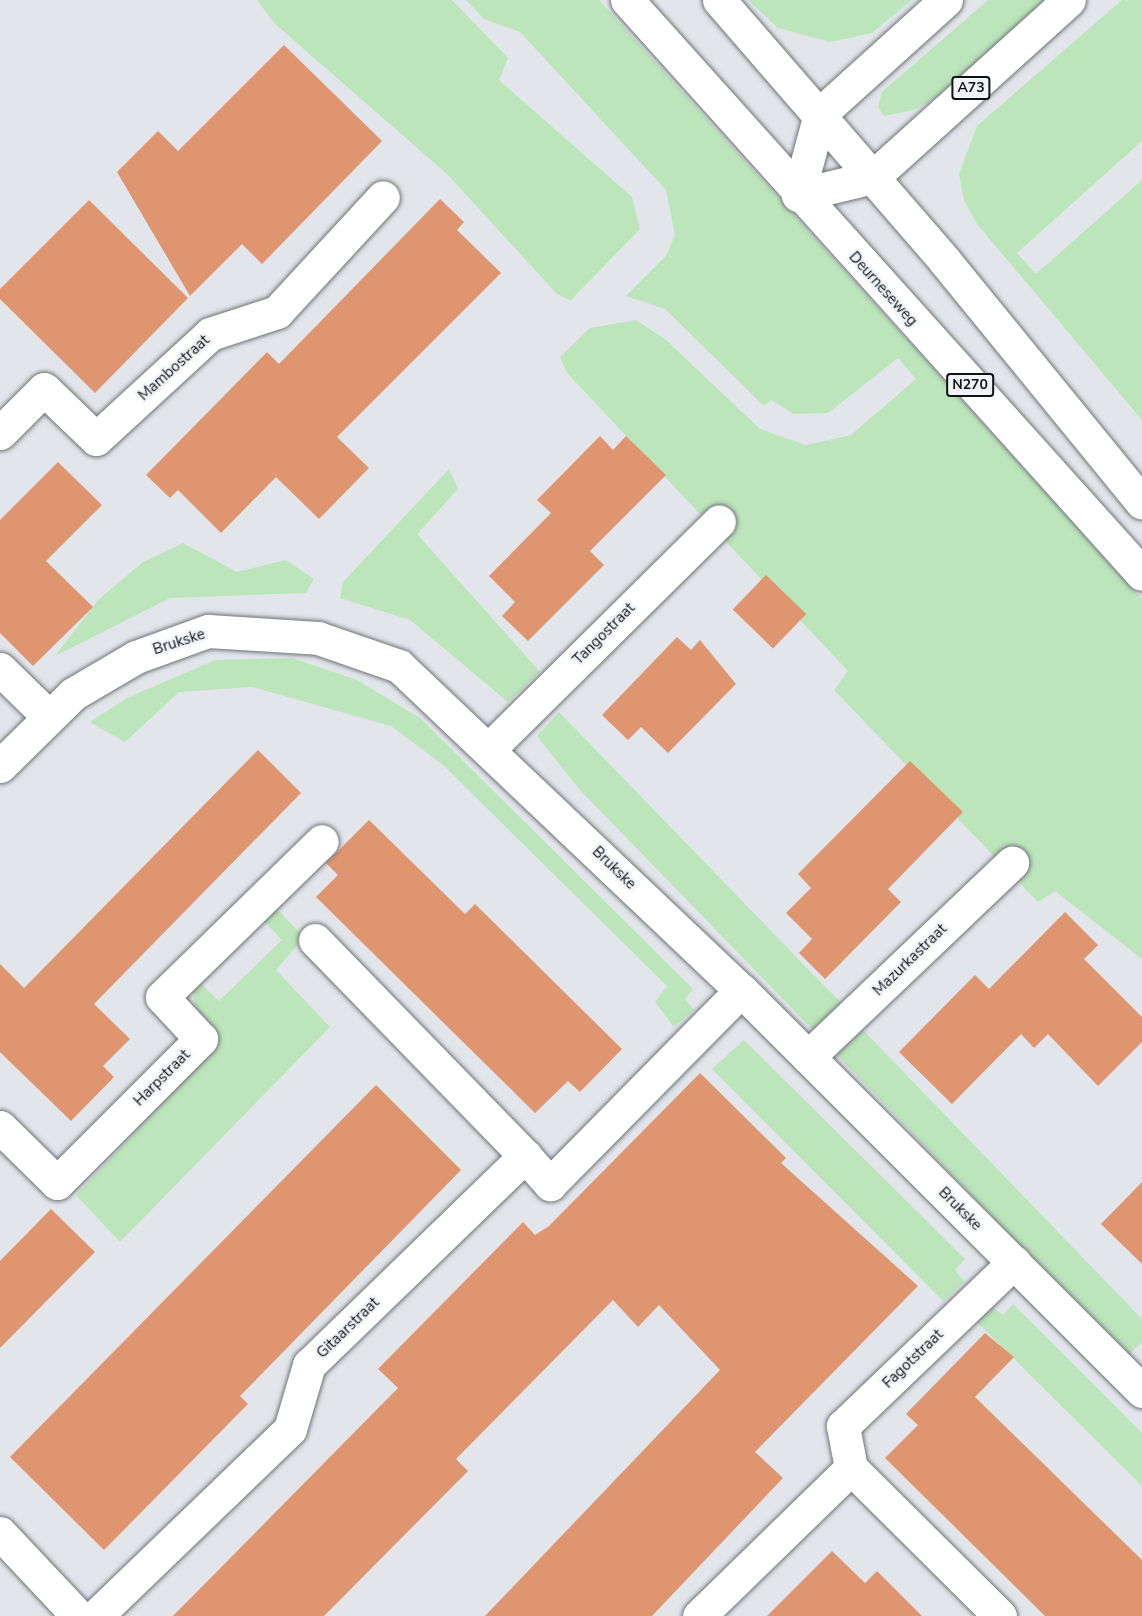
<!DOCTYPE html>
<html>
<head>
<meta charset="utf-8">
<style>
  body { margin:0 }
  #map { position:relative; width:1142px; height:1616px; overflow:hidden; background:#e2e6eb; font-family:"Nunito Sans",sans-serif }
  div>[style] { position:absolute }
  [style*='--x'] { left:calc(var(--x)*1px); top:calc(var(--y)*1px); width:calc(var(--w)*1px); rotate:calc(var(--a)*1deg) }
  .green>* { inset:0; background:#bce5bc }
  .building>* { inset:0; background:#df9570; transform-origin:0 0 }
  .roads { filter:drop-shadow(0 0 2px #707377) drop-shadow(0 0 2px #707377) }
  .street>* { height:33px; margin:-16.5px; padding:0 16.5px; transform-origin:16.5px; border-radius:16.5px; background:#fff }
  .primary>* { height:33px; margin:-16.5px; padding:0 16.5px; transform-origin:16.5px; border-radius:16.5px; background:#fff }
  .highway>* { height:33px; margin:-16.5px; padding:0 16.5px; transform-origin:16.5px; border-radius:16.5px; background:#fff }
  span { translate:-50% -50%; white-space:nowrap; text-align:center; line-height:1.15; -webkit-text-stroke:5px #f0f3f8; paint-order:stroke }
  .shield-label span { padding:2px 4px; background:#f0f3f8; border:2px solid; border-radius:4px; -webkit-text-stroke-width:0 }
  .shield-label { font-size:14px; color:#101213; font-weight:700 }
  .street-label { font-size:15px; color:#101213 }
</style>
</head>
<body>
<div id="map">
  <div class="green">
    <div style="clip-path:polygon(257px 0,452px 0,508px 58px,499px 80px,632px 197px,640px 229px,570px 301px,556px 293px,447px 174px,274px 23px)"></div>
    <div style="clip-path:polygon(466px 0,599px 0,1142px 599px,1142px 959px,1055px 891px,1038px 902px,834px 690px,848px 671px,567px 373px,560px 357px,590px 328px,636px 320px,666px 340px,760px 429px,806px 445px,851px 435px,916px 379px,898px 358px,828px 413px,794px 414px,771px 400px,764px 406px,665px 309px,626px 296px,666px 256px,675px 235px,666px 190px,520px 32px,484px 19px)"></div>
    <div style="clip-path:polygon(748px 0,912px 0,872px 33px,830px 42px,778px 28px)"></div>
    <div style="clip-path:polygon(988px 0,1049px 0,940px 95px,914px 110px,884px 116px,878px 107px,882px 92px)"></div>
    <div style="clip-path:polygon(1122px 0,1142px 0,1142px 141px,1017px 253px,1036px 274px,1142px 180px,1142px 420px,977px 224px,964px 200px,959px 174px,977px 126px)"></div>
    <div style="clip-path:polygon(449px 469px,458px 489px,417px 534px,540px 672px,508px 702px,410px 620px,340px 598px,343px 582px)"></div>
    <div style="clip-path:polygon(183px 543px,237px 572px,286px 560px,314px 579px,306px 593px,170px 598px,55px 656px,98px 600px,143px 562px)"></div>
    <div style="clip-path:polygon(292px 658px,357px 680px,420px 718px,693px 989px,685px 999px,694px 1010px,674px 1027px,655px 1002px,667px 986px,443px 765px,391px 726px,252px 687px,179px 692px,125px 742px,90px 722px,127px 698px,215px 660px)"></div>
    <div style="clip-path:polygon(559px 712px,843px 1005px,814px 1031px,579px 789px,537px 736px)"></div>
    <div style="clip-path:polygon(274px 906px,304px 937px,276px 970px,330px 1027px,120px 1242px,76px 1195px,219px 1043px,197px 1023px,193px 991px,199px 982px,219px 1001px,282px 940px,262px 919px)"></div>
    <div style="clip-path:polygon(861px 1028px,1142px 1319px,1142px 1342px,1127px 1357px,836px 1054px)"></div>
    <div style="clip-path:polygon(744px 1040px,965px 1259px,955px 1270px,964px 1282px,943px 1301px,712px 1069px)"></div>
    <div style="clip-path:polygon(1013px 1304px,1142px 1433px,1142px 1486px,975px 1320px,990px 1305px,1003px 1315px)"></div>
  </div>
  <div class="building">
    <div style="clip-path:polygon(284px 45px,382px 141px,262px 264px,242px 244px,190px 296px,117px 172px,158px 131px,178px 151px)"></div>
    <div style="clip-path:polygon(440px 199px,464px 222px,457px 230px,501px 273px,337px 437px,369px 468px,319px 519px,276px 477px,221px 533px,178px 490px,170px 498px,146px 475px,267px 352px,279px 364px)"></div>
    <div style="clip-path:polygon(89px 200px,188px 298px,95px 393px,0 299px,0 289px)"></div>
    <div style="clip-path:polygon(600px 436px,613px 450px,626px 436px,666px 475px,590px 551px,604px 565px,528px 641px,502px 616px,515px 602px,489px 576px,551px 513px,537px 500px)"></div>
    <div style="clip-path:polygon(58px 462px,102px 505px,46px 561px,93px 607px,33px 666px,0 633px,0 520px)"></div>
    <div style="left:766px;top:575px;width:56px;height:48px;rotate:44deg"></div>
    <div style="clip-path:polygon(677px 637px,691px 650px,700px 640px,736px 684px,668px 753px,641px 727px,628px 740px,602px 715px)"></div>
    <div style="clip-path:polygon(258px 750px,301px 793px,94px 1004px,130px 1039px,103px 1066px,114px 1077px,71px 1121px,0 1052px,0 964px,24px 988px)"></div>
    <div style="clip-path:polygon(910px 761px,963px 812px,888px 889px,901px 902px,825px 979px,799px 953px,812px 939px,786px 913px,811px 888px,798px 874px)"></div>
    <div style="clip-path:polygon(369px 820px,465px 914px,475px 904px,622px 1049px,580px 1092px,568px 1081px,535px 1113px,316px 897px,338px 875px,326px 863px)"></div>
    <div style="clip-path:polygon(1065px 912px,1098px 945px,1084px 959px,1142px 1017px,1142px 1042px,1098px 1086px,1048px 1034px,1034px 1048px,1021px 1034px,952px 1104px,899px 1052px,975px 975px,989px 989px)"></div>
    <div style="clip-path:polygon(700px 1073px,786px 1158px,781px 1163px,918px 1286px,755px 1452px,783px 1478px,652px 1616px,485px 1616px,720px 1370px,659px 1305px,638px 1327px,613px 1300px,456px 1459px,468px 1471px,324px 1616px,173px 1616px,398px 1388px,378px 1369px,523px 1222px,535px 1235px,549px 1226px)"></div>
    <div style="clip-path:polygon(376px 1085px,461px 1170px,240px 1396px,248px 1404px,104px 1550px,10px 1457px)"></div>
    <div style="clip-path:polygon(1142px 1182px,1142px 1264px,1101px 1224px)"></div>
    <div style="clip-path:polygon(51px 1209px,95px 1252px,0 1348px,0 1261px)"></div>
    <div style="clip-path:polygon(985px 1333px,1014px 1357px,975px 1397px,1142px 1560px,1142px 1616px,1045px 1616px,885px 1458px,918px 1425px,906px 1414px)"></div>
    <div style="clip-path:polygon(832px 1551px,865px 1583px,877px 1571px,922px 1616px,767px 1616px)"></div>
  </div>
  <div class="roads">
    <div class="street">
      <div style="--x:0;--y:433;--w:62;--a:-45"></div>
      <div style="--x:44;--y:389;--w:72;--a:43.9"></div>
      <div style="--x:96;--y:439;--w:155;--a:-42.6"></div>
      <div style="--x:210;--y:334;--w:71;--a:-18.2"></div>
      <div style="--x:277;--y:312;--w:156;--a:-47.3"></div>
      <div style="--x:0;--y:669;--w:67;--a:44.4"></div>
      <div style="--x:490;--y:748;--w:322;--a:-44.7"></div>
      <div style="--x:0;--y:766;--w:103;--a:-44.6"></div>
      <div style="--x:73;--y:694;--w:73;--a:-30.4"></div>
      <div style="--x:136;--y:657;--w:77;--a:-19.9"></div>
      <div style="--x:208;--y:631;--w:110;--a:3.6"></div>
      <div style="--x:318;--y:638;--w:86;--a:19.1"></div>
      <div style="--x:399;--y:666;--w:471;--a:43.5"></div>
      <div style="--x:741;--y:990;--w:567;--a:45"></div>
      <div style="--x:315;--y:940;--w:301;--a:45.8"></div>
      <div style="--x:808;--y:1057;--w:282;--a:-43.6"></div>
      <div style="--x:0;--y:1127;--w:80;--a:44.5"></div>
      <div style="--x:57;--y:1183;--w:204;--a:-45"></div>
      <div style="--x:201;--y:1039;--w:57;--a:-132.9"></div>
      <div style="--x:162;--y:997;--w:223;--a:-44.3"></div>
      <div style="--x:851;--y:1468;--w:210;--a:44.8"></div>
      <div style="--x:0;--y:1533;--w:114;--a:46.8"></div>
      <div style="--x:96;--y:1616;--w:269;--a:-43.9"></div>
      <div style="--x:290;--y:1429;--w:67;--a:-73.5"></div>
      <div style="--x:309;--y:1365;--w:301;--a:-44.1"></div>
      <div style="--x:525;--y:1156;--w:38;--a:48"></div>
      <div style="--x:550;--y:1184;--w:272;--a:-45.4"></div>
      <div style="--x:699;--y:1616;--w:212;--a:-44.2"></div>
      <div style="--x:851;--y:1468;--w:43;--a:-100.8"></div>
      <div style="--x:843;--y:1426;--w:237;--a:-43.8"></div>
    </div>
    <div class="primary">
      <div style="--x:627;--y:0;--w:771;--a:48.1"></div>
      <div style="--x:719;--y:0;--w:344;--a:49.1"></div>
      <div style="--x:944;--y:260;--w:313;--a:50.8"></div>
    </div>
    <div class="highway">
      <div style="--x:946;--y:0;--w:170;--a:137.9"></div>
      <div style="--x:820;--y:114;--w:84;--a:105.2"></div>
      <div style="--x:798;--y:195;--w:77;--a:-13.5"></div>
      <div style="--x:873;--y:177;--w:264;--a:-42.1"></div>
    </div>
  </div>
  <div class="shield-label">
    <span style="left:971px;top:88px">A73</span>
    <span style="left:970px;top:385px">N270</span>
  </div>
  <div class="street-label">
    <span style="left:883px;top:289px;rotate:48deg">Deurneseweg</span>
    <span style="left:174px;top:368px;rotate:-42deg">Mambostraat</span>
    <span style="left:604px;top:634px;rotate:-45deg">Tangostraat</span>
    <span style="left:179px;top:642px;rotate:-18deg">Brukske</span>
    <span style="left:614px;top:868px;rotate:44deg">Brukske</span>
    <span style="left:910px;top:960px;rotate:-44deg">Mazurkastraat</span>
    <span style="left:162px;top:1078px;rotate:-45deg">Harpstraat</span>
    <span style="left:960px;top:1209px;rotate:45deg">Brukske</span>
    <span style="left:348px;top:1328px;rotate:-44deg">Gitaarstraat</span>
    <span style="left:913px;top:1359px;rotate:-44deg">Fagotstraat</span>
  </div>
</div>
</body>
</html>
